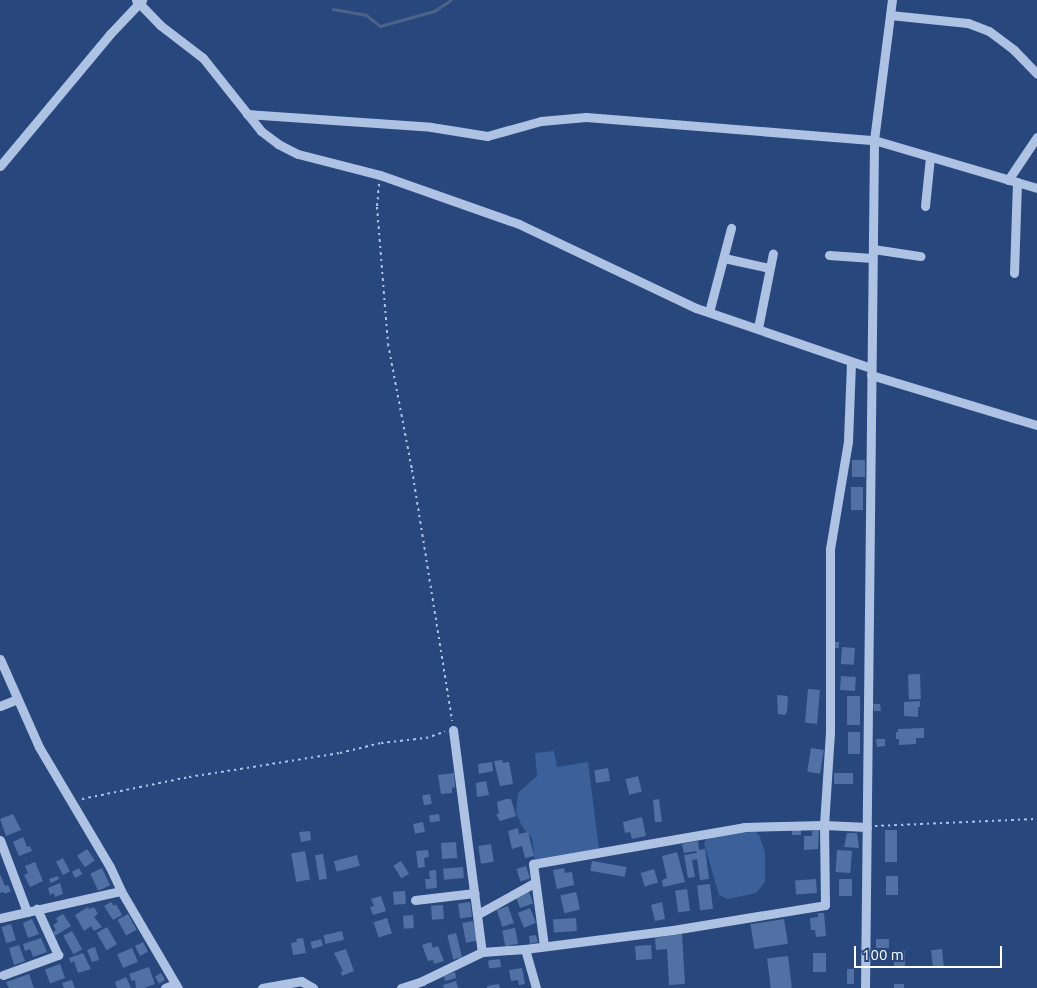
<!DOCTYPE html>
<html>
<head>
<meta charset="utf-8">
<style>
  body { margin:0 }
  #map { position:relative; width:1037px; height:988px; overflow:hidden; background:#28487d; font-family:Ubuntu,sans-serif }
  div>[style] { position:absolute }
  [style*='--x'] { left:calc(var(--x)*1px); top:calc(var(--y)*1px); width:calc(var(--w)*1px); rotate:calc(var(--a)*1deg) }
  .green>* { inset:0; background:#3c609a }
  .stream>* { height:3px; margin:-1.5px; padding:0 1.5px; transform-origin:1.5px; border-radius:1.5px; background:#4b6289 }
  .building>* { inset:0; background:#5171a5; transform-origin:0 0 }
  .path>* { height:2px; margin-top:-1px; transform-origin:0; background:repeating-linear-gradient(90deg,#aec3e4 0 2.5px,transparent 0 6.5px) }
  .minor>* { height:9px; margin:-4.5px; padding:0 4.5px; transform-origin:4.5px; border-radius:4.5px; background:#aec3e4 }
  span { translate:-50% -50%; white-space:nowrap; text-align:center; line-height:1.15; -webkit-text-stroke:4px #28487d; paint-order:stroke }
  .scale { position:absolute; left:854px; top:946px; width:148px; height:22px; box-sizing:border-box; border:2px solid #fff; border-top:0; padding-left:6px; font-size:15px; line-height:18px; white-space:nowrap; color:#fff; -webkit-text-stroke:4px #28487d; paint-order:stroke }
</style>
</head>
<body>
<div id="map">
  <div class="green">
    <div style="clip-path:polygon(554px 751px,557px 767px,588px 762px,599px 849px,535px 862px,532px 838px,523px 828px,516px 813px,518px 793px,537px 776px,535px 753px)"></div>
    <div style="clip-path:polygon(755px 830px,760px 837px,765px 853px,765px 882px,756px 893px,728px 899px,719px 895px,704px 843px,708px 836px)"></div>
  </div>
  <div class="stream">
    <div style="--x:333;--y:9;--w:34;--a:10"></div>
    <div style="--x:366;--y:15;--w:18;--a:38"></div>
    <div style="--x:380;--y:26;--w:56;--a:-15.5"></div>
    <div style="--x:434;--y:11;--w:20;--a:-33"></div>
  </div>
  <div class="building">
    <div style="left:852px;top:460px;width:13px;height:17px"></div>
    <div style="left:851px;top:487px;width:12px;height:23px"></div>
    <div style="left:832px;top:642px;width:7px;height:6px"></div>
    <div style="left:842px;top:647px;width:13px;height:17px;rotate:4deg"></div>
    <div style="left:920px;top:674px;width:25px;height:12px;rotate:88deg"></div>
    <div style="left:841px;top:676px;width:15px;height:14px;rotate:4deg"></div>
    <div style="left:808px;top:689px;width:12px;height:34px;rotate:5deg"></div>
    <div style="clip-path:polygon(777px 695px,787px 696px,788px 698px,787px 712px,785px 715px,778px 714px)"></div>
    <div style="left:847px;top:696px;width:13px;height:29px"></div>
    <div style="clip-path:polygon(920px 701px,920px 707px,918px 707px,918px 717px,904px 716px,904px 702px)"></div>
    <div style="clip-path:polygon(873px 704px,880px 704px,881px 711px,874px 711px)"></div>
    <div style="clip-path:polygon(924px 728px,924px 738px,916px 738px,916px 744px,899px 745px,899px 739px,896px 739px,896px 732px,898px 732px,898px 729px)"></div>
    <div style="left:848px;top:732px;width:12px;height:22px"></div>
    <div style="clip-path:polygon(876px 739px,885px 739px,885px 746px,877px 747px)"></div>
    <div style="left:811px;top:748px;width:13px;height:24px;rotate:9deg"></div>
    <div style="clip-path:polygon(502px 760px,503px 763px,509px 762px,513px 784px,500px 786px,494px 761px)"></div>
    <div style="clip-path:polygon(492px 762px,493px 771px,479px 774px,478px 764px)"></div>
    <div style="left:608px;top:768px;width:13px;height:14px;rotate:81deg"></div>
    <div style="clip-path:polygon(454px 773px,455px 787px,452px 788px,452px 793px,441px 794px,438px 775px)"></div>
    <div style="left:853px;top:773px;width:11px;height:19px;rotate:90deg"></div>
    <div style="left:638px;top:776px;width:16px;height:13px;rotate:76deg"></div>
    <div style="clip-path:polygon(486px 781px,489px 795px,477px 797px,476px 783px)"></div>
    <div style="left:430px;top:794px;width:10px;height:8px;rotate:79deg"></div>
    <div style="clip-path:polygon(506px 799px,511px 799px,516px 816px,500px 821px,496px 814px,499px 814px,497px 802px)"></div>
    <div style="clip-path:polygon(659px 799px,662px 822px,655px 822px,653px 800px)"></div>
    <div style="clip-path:polygon(13px 814px,21px 830px,6px 836px,0 819px)"></div>
    <div style="left:439px;top:814px;width:7px;height:10px;rotate:82deg"></div>
    <div style="clip-path:polygon(642px 817px,646px 836px,632px 839px,630px 832px,625px 833px,623px 822px)"></div>
    <div style="left:423px;top:822px;width:10px;height:10px;rotate:79deg"></div>
    <div style="clip-path:polygon(518px 828px,519px 834px,528px 832px,534px 856px,525px 858px,522px 846px,512px 849px,508px 831px)"></div>
    <div style="clip-path:polygon(801px 828px,801px 835px,792px 835px,792px 829px)"></div>
    <div style="clip-path:polygon(819px 830px,818px 849px,804px 850px,804px 836px,812px 836px,812px 831px)"></div>
    <div style="left:885px;top:830px;width:12px;height:32px"></div>
    <div style="clip-path:polygon(310px 831px,311px 840px,301px 842px,299px 832px)"></div>
    <div style="clip-path:polygon(847px 833px,857px 833px,859px 848px,844px 847px)"></div>
    <div style="clip-path:polygon(23px 837px,27px 847px,30px 846px,32px 851px,19px 856px,13px 842px)"></div>
    <div style="clip-path:polygon(698px 841px,699px 850px,705px 849px,709px 879px,700px 880px,697px 859px,692px 860px,695px 877px,688px 878px,684px 855px,697px 853px,696px 851px,684px 853px,682px 844px)"></div>
    <div style="left:456px;top:842px;width:16px;height:15px;rotate:86deg"></div>
    <div style="left:491px;top:844px;width:18px;height:13px;rotate:81deg"></div>
    <div style="left:87px;top:849px;width:14px;height:12px;rotate:56deg"></div>
    <div style="clip-path:polygon(428px 850px,429px 857px,424px 858px,425px 867px,418px 868px,416px 851px)"></div>
    <div style="left:837px;top:850px;width:15px;height:22px;rotate:4deg"></div>
    <div style="left:305px;top:851px;width:29px;height:14px;rotate:80deg"></div>
    <div style="clip-path:polygon(677px 852px,685px 882px,663px 887px,662px 880px,667px 878px,662px 856px)"></div>
    <div style="left:323px;top:854px;width:25px;height:8px;rotate:81deg"></div>
    <div style="left:357px;top:855px;width:11px;height:24px;rotate:75deg"></div>
    <div style="left:63px;top:858px;width:15px;height:8px;rotate:62deg"></div>
    <div style="left:401px;top:861px;width:15px;height:9px;rotate:58deg"></div>
    <div style="left:592px;top:861px;width:35px;height:10px;rotate:10deg"></div>
    <div style="clip-path:polygon(35px 862px,43px 881px,30px 887px,24px 875px,28px 873px,25px 866px)"></div>
    <div style="left:526px;top:866px;width:13px;height:10px;rotate:72deg"></div>
    <div style="left:463px;top:867px;width:11px;height:20px;rotate:85deg"></div>
    <div style="left:79px;top:868px;width:7px;height:8px;rotate:63deg"></div>
    <div style="left:102px;top:868px;width:19px;height:13px;rotate:65deg"></div>
    <div style="clip-path:polygon(564px 868px,565px 873px,572px 872px,574px 885px,557px 889px,553px 870px)"></div>
    <div style="left:654px;top:869px;width:14px;height:14px;rotate:73deg"></div>
    <div style="clip-path:polygon(436px 870px,437px 888px,426px 889px,425px 879px,430px 879px,429px 871px)"></div>
    <div style="clip-path:polygon(0 874px,5px 886px,8px 885px,11px 891px,5px 894px,4px 892px,0 893px)"></div>
    <div style="clip-path:polygon(58px 876px,59px 879px,51px 883px,49px 879px)"></div>
    <div style="left:886px;top:876px;width:12px;height:19px"></div>
    <div style="left:816px;top:879px;width:14px;height:21px;rotate:86deg"></div>
    <div style="left:839px;top:879px;width:13px;height:17px"></div>
    <div style="clip-path:polygon(60px 883px,63px 894px,55px 897px,54px 893px,50px 895px,48px 888px)"></div>
    <div style="left:710px;top:884px;width:25px;height:13px;rotate:83deg"></div>
    <div style="left:687px;top:889px;width:22px;height:12px;rotate:82deg"></div>
    <div style="left:405px;top:891px;width:13px;height:12px;rotate:86deg"></div>
    <div style="left:529px;top:892px;width:12px;height:14px;rotate:70deg"></div>
    <div style="left:576px;top:892px;width:18px;height:16px;rotate:77deg"></div>
    <div style="clip-path:polygon(381px 896px,386px 911px,373px 915px,370px 907px,374px 906px,371px 899px)"></div>
    <div style="clip-path:polygon(111px 902px,114px 906px,116px 904px,122px 915px,113px 920px,104px 906px)"></div>
    <div style="left:470px;top:902px;width:15px;height:12px;rotate:82deg"></div>
    <div style="clip-path:polygon(662px 902px,665px 919px,655px 921px,651px 905px)"></div>
    <div style="left:443px;top:905px;width:14px;height:12px;rotate:86deg"></div>
    <div style="left:508px;top:906px;width:18px;height:12px;rotate:71deg"></div>
    <div style="clip-path:polygon(88px 907px,89px 909px,94px 907px,98px 914px,94px 917px,102px 927px,94px 931px,91px 926px,84px 931px,75px 915px)"></div>
    <div style="left:530px;top:908px;width:16px;height:13px;rotate:68deg"></div>
    <div style="clip-path:polygon(818px 913px,824px 913px,826px 936px,816px 937px,815px 930px,811px 930px,810px 918px,818px 917px)"></div>
    <div style="clip-path:polygon(63px 914px,71px 926px,55px 936px,53px 932px,56px 930px,53px 925px,58px 922px,56px 918px)"></div>
    <div style="left:128px;top:914px;width:18px;height:12px;rotate:61deg"></div>
    <div style="left:413px;top:915px;width:13px;height:10px;rotate:86deg"></div>
    <div style="left:387px;top:918px;width:16px;height:14px;rotate:72deg"></div>
    <div style="left:576px;top:918px;width:13px;height:23px;rotate:86deg"></div>
    <div style="clip-path:polygon(32px 919px,39px 934px,28px 938px,23px 923px)"></div>
    <div style="left:784px;top:919px;width:25px;height:34px;rotate:81deg"></div>
    <div style="left:473px;top:921px;width:20px;height:11px;rotate:79deg"></div>
    <div style="left:11px;top:924px;width:17px;height:10px;rotate:73deg"></div>
    <div style="left:107px;top:927px;width:20px;height:12px;rotate:60deg"></div>
    <div style="left:515px;top:928px;width:16px;height:13px;rotate:79deg"></div>
    <div style="left:72px;top:931px;width:21px;height:10px;rotate:61deg"></div>
    <div style="left:342px;top:931px;width:9px;height:19px;rotate:77deg"></div>
    <div style="left:456px;top:933px;width:25px;height:9px;rotate:76deg"></div>
    <div style="clip-path:polygon(682px 934px,685px 984px,669px 985px,667px 949px,656px 950px,655px 938px)"></div>
    <div style="clip-path:polygon(536px 935px,538px 942px,530px 944px,529px 936px)"></div>
    <div style="clip-path:polygon(41px 938px,47px 952px,33px 957px,30px 949px,25px 951px,23px 944px)"></div>
    <div style="clip-path:polygon(303px 938px,306px 953px,293px 955px,291px 943px,297px 942px,296px 939px)"></div>
    <div style="left:321px;top:939px;width:7px;height:11px;rotate:74deg"></div>
    <div style="left:876px;top:939px;width:13px;height:9px"></div>
    <div style="left:143px;top:942px;width:11px;height:9px;rotate:63deg"></div>
    <div style="clip-path:polygon(431px 942px,433px 948px,438px 946px,444px 961px,434px 964px,433px 960px,428px 961px,422px 945px)"></div>
    <div style="clip-path:polygon(19px 945px,25px 961px,14px 965px,9px 948px)"></div>
    <div style="left:651px;top:945px;width:14px;height:16px;rotate:86deg"></div>
    <div style="clip-path:polygon(95px 947px,99px 960px,92px 962px,87px 950px)"></div>
    <div style="left:132px;top:948px;width:15px;height:16px;rotate:67deg"></div>
    <div style="clip-path:polygon(346px 949px,354px 971px,342px 976px,341px 972px,343px 971px,334px 953px)"></div>
    <div style="left:942px;top:949px;width:18px;height:11px;rotate:84deg"></div>
    <div style="left:905px;top:951px;width:17px;height:11px;rotate:90deg"></div>
    <div style="clip-path:polygon(83px 953px,91px 969px,78px 973px,74px 961px,71px 963px,69px 958px)"></div>
    <div style="left:813px;top:953px;width:13px;height:19px"></div>
    <div style="left:788px;top:956px;width:32px;height:21px;rotate:83deg"></div>
    <div style="left:500px;top:959px;width:8px;height:12px;rotate:83deg"></div>
    <div style="left:60px;top:964px;width:15px;height:16px;rotate:70deg"></div>
    <div style="clip-path:polygon(149px 967px,155px 984px,144px 988px,136px 988px,135px 980px,132px 981px,129px 974px)"></div>
    <div style="clip-path:polygon(522px 968px,525px 984px,519px 985px,518px 980px,511px 981px,509px 970px)"></div>
    <div style="left:847px;top:969px;width:7px;height:15px"></div>
    <div style="clip-path:polygon(455px 972px,456px 978px,445px 981px,444px 976px)"></div>
    <div style="left:161px;top:973px;width:8px;height:7px;rotate:60deg"></div>
    <div style="clip-path:polygon(29px 974px,34px 988px,9px 988px,6px 982px)"></div>
    <div style="clip-path:polygon(126px 977px,131px 988px,117px 988px,115px 982px)"></div>
    <div style="clip-path:polygon(72px 980px,75px 988px,64px 988px,62px 983px)"></div>
    <div style="clip-path:polygon(456px 981px,458px 988px,444px 988px,443px 985px)"></div>
    <div style="clip-path:polygon(499px 984px,500px 988px,487px 988px,487px 986px)"></div>
    <div style="left:894px;top:984px;width:10px;height:4px"></div>
  </div>
  <div class="path">
    <div style="--x:379;--y:184;--w:23;--a:95"></div>
    <div style="--x:377;--y:207;--w:137;--a:85.4"></div>
    <div style="--x:388;--y:344;--w:128;--a:79.2"></div>
    <div style="--x:412;--y:470;--w:254;--a:80.9"></div>
    <div style="--x:82;--y:799;--w:109;--a:-11.6"></div>
    <div style="--x:189;--y:777;--w:153;--a:-9"></div>
    <div style="--x:340;--y:753;--w:42;--a:-13.7"></div>
    <div style="--x:381;--y:743;--w:45;--a:-6.3"></div>
    <div style="--x:426;--y:738;--w:20;--a:-18"></div>
    <div style="--x:875;--y:826;--w:162;--a:-2.5"></div>
  </div>
  <div class="minor">
    <div style="--x:136;--y:0;--w:35;--a:46"></div>
    <div style="--x:160;--y:25;--w:54;--a:37.5"></div>
    <div style="--x:203;--y:58;--w:93;--a:51.5"></div>
    <div style="--x:261;--y:131;--w:21;--a:37"></div>
    <div style="--x:278;--y:144;--w:22;--a:27"></div>
    <div style="--x:298;--y:154;--w:85;--a:14.4"></div>
    <div style="--x:380;--y:175;--w:147;--a:19.4"></div>
    <div style="--x:519;--y:224;--w:196;--a:25.4"></div>
    <div style="--x:696;--y:308;--w:185;--a:18.9"></div>
    <div style="--x:890;--y:15;--w:78;--a:5.9"></div>
    <div style="--x:968;--y:23;--w:22;--a:21"></div>
    <div style="--x:989;--y:31;--w:31;--a:37"></div>
    <div style="--x:1014;--y:50;--w:33;--a:46"></div>
    <div style="--x:247;--y:114;--w:184;--a:4"></div>
    <div style="--x:431;--y:127;--w:57;--a:9.1"></div>
    <div style="--x:487;--y:136;--w:56;--a:-15.5"></div>
    <div style="--x:541;--y:121;--w:45;--a:-5.1"></div>
    <div style="--x:586;--y:117;--w:289;--a:4.6"></div>
    <div style="--x:874;--y:140;--w:170;--a:16.4"></div>
    <div style="--x:0;--y:166;--w:172;--a:-50.2"></div>
    <div style="--x:110;--y:34;--w:47;--a:-46.7"></div>
    <div style="--x:1008;--y:180;--w:52;--a:-56"></div>
    <div style="--x:925;--y:206;--w:49;--a:-84.2"></div>
    <div style="--x:873;--y:249;--w:48;--a:8.5"></div>
    <div style="--x:829;--y:255;--w:43;--a:4"></div>
    <div style="--x:724;--y:258;--w:46;--a:12.5"></div>
    <div style="--x:1014;--y:273;--w:91;--a:-88.1"></div>
    <div style="--x:709;--y:312;--w:87;--a:-75.3"></div>
    <div style="--x:758;--y:328;--w:76;--a:-78.7"></div>
    <div style="--x:871;--y:375;--w:173;--a:16.8"></div>
    <div style="--x:0;--y:659;--w:96;--a:66.1"></div>
    <div style="--x:39;--y:747;--w:139;--a:59.4"></div>
    <div style="--x:110;--y:867;--w:26;--a:65"></div>
    <div style="--x:121;--y:891;--w:113;--a:59.6"></div>
    <div style="--x:0;--y:706;--w:18;--a:-22"></div>
    <div style="--x:453;--y:730;--w:224;--a:82.6"></div>
    <div style="--x:482;--y:952;--w:43;--a:-4"></div>
    <div style="--x:525;--y:949;--w:41;--a:74.2"></div>
    <div style="--x:0;--y:840;--w:77;--a:69.4"></div>
    <div style="--x:415;--y:900;--w:60;--a:-6.7"></div>
    <div style="--x:478;--y:914;--w:64;--a:-29"></div>
    <div style="--x:0;--y:918;--w:124;--a:-12.6"></div>
    <div style="--x:544;--y:946;--w:83;--a:-97.6"></div>
    <div style="--x:533;--y:864;--w:214;--a:-9.9"></div>
    <div style="--x:744;--y:827;--w:80;--a:-1.4"></div>
    <div style="--x:824;--y:825;--w:43;--a:2.7"></div>
    <div style="--x:525;--y:949;--w:149;--a:-7.3"></div>
    <div style="--x:673;--y:930;--w:154;--a:-9.3"></div>
    <div style="--x:825;--y:905;--w:80;--a:-90.7"></div>
    <div style="--x:824;--y:825;--w:93;--a:-86.3"></div>
    <div style="--x:830;--y:732;--w:183;--a:-90"></div>
    <div style="--x:830;--y:549;--w:109;--a:-80.5"></div>
    <div style="--x:848;--y:441;--w:79;--a:-87.8"></div>
    <div style="--x:3;--y:975;--w:59;--a:-20"></div>
    <div style="--x:58;--y:955;--w:51;--a:-114.5"></div>
    <div style="--x:165;--y:988;--w:11;--a:-22"></div>
    <div style="--x:262;--y:988;--w:40;--a:-10"></div>
    <div style="--x:301;--y:981;--w:14;--a:30"></div>
    <div style="--x:401;--y:988;--w:22;--a:-18"></div>
    <div style="--x:422;--y:981;--w:67;--a:-25.8"></div>
    <div style="--x:865;--y:988;--w:848;--a:-89.39"></div>
    <div style="--x:874;--y:140;--w:141;--a:-82.7"></div>
  </div>
  <div class="scale">100 m</div>
</div>
</body>
</html>
